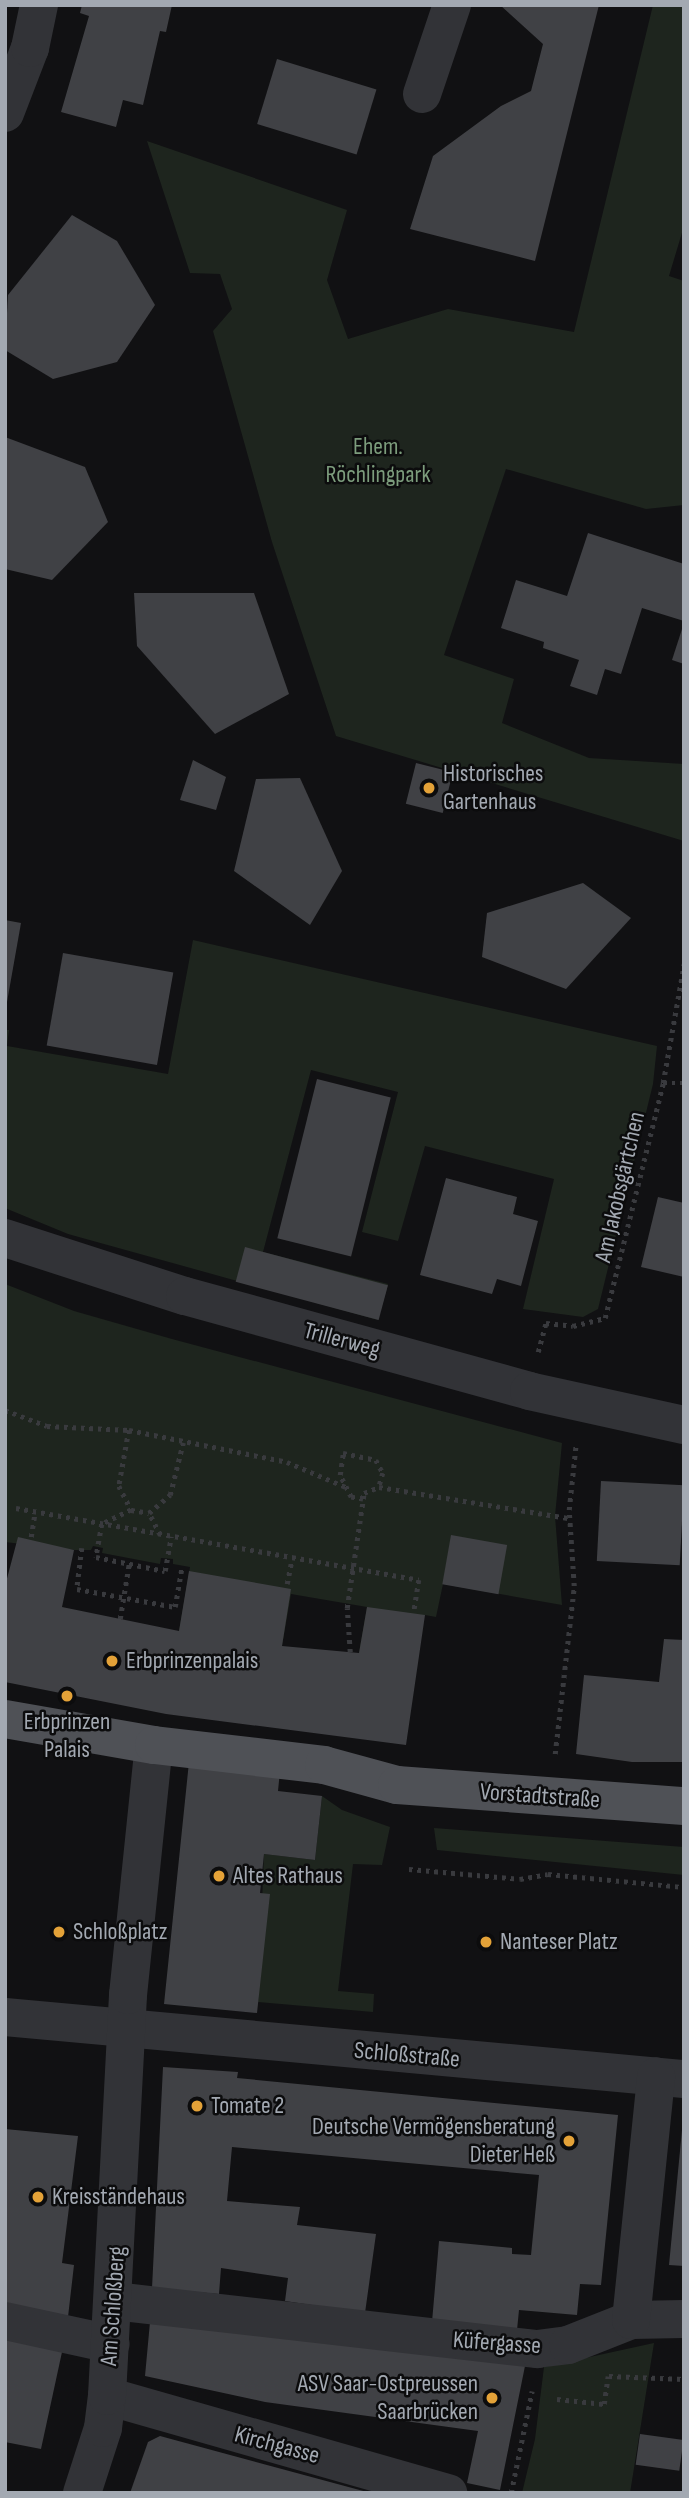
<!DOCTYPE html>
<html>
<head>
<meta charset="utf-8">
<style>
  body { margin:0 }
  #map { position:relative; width:689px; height:2498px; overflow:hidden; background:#111113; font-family:"Sofia Sans Condensed",sans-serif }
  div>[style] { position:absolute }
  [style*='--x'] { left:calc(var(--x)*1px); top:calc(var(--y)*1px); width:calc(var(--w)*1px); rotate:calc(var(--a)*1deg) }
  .green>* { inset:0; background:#1e251e }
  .building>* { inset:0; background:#404145; transform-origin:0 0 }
  .path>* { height:4.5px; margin-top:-2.25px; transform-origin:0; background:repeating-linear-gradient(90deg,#393a3e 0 3.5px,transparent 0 8.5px) }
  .minor>* { height:38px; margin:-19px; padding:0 19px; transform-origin:19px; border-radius:19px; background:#323337 }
  .major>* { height:38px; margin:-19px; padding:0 19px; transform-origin:19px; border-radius:19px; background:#4f5156 }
  .dots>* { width:19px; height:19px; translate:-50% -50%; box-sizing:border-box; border:4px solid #0c0c0d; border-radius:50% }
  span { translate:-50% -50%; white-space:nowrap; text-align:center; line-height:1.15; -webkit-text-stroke:5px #0c0c0d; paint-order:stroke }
  .park-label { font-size:24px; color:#7c9c7c }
  .poi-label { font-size:24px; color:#a3a9b2 }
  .left { translate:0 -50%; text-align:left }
  .right { translate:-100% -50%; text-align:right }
  .street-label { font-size:24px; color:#a3a9b2 }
  .frame { position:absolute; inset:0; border:7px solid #a3a9b2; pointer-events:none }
</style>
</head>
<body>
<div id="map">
  <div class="green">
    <div style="clip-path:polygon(653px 5px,684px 5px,684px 226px,669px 276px,684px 281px,684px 505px,646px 509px,506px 469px,444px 655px,514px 679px,502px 723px,589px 758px,684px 764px,684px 841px,336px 736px,272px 542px,213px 331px,232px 309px,220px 274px,190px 273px,147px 141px,347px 210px,327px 280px,348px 339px,448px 309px,574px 332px)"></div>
    <div style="clip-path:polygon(193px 940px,657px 1046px,653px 1084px,598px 1309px,583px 1317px,523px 1309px,554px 1179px,425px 1146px,398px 1241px,362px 1232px,398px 1092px,311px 1070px,263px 1252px,388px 1284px,378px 1320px,68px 1234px,5px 1208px,5px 1030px,9px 1030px,7px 1046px,168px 1074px)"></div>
    <div style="clip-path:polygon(5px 1284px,74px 1311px,172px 1339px,562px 1443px,555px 1516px,562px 1605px,443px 1584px,436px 1617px,425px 1615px,359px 1653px,367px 1607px,291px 1594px,282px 1646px,179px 1631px,190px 1567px,173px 1564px,173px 1559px,161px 1558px,160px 1564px,102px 1553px,103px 1548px,93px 1546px,91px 1550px,74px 1550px,5px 1542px)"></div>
    <div style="clip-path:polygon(322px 1796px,342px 1810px,390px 1827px,382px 1865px,353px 1864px,338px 1991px,374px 1994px,373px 2012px,258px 2002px,264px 1854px,315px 1860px)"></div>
    <div style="clip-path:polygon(434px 1828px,684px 1847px,684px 1875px,437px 1850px)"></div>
    <div style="clip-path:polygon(654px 2343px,630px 2493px,522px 2493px,535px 2439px,544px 2367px)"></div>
  </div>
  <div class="building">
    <div style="clip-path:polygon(82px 5px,172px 5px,166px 32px,160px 31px,143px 105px,123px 100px,116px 127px,61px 112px,89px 16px,80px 13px)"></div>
    <div style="clip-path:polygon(500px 5px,599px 5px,535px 261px,410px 229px,433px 156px,501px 106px,531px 91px,543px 44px)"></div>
    <div style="left:277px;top:59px;width:104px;height:68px;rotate:17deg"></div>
    <div style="clip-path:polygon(72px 215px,117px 241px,155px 305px,117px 362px,53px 379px,5px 350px,8px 295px)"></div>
    <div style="clip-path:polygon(5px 437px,85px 467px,108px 522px,52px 580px,5px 569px)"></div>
    <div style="clip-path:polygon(588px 533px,684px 564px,684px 621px,642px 608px,621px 674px,605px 669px,597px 695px,570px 686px,579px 660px,543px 648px,544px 642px,501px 628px,516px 580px,567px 596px)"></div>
    <div style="clip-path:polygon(134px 593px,254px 593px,289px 694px,215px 734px,137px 646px)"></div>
    <div style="clip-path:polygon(683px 626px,684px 626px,684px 664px,672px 660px)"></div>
    <div style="clip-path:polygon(193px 760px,226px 777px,216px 810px,180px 800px)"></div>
    <div style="left:416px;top:763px;width:38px;height:42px;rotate:14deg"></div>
    <div style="clip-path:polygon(300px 778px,342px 871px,310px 925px,234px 871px,256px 779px)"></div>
    <div style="clip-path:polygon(583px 883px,631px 918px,566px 989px,482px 957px,487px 913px)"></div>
    <div style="clip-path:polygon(5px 920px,21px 923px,7px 1002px,5px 1002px)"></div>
    <div style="left:63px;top:953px;width:112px;height:94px;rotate:10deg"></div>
    <div style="left:317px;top:1079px;width:76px;height:164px;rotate:14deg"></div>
    <div style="clip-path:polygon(446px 1178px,517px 1197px,513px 1214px,538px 1221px,521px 1286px,497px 1279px,492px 1294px,420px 1275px)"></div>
    <div style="clip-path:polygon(658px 1197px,684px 1203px,684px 1277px,641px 1267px)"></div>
    <div style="left:245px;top:1247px;width:148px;height:36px;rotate:15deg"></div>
    <div style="left:601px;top:1481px;width:83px;height:80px;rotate:3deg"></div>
    <div style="left:451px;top:1535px;width:57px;height:50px;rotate:10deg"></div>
    <div style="clip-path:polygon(18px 1537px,74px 1550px,62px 1607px,179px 1631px,189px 1571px,291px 1589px,282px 1646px,359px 1653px,367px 1607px,425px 1615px,406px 1745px,166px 1714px,5px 1682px,5px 1586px)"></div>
    <div style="clip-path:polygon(664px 1639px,684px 1640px,684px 1762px,632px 1762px,576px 1754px,584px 1675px,659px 1682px)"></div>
    <div style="clip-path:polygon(189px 1762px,280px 1771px,278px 1791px,322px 1796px,315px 1860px,264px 1854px,260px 1893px,270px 1894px,257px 2013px,164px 2004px)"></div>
    <div style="clip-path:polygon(163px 2067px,238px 2072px,237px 2078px,618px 2115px,601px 2285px,580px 2284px,577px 2315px,519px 2310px,517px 2330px,432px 2322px,439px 2241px,512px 2248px,512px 2254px,531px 2255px,539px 2175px,232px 2147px,227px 2201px,300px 2207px,297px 2225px,376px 2234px,365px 2313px,285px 2301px,288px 2278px,221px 2268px,219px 2294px,152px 2288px)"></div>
    <div style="clip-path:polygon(5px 2129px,78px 2136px,62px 2263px,74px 2265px,68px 2317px,5px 2303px)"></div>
    <div style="clip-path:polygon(682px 2130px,684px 2130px,684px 2266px,669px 2265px)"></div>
    <div style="clip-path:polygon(150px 2322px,525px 2366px,500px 2490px,467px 2483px,478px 2431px,265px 2402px,145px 2376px)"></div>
    <div style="clip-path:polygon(5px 2338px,62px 2352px,41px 2449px,5px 2442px)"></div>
    <div style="left:640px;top:2434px;width:44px;height:31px;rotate:8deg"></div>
    <div style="clip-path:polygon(160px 2436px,367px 2492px,367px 2493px,130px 2493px,148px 2442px)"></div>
  </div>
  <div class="path">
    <div style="--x:663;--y:1083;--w:21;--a:0"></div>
    <div style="--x:538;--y:1352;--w:30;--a:-75"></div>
    <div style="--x:546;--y:1323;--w:27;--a:6"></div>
    <div style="--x:573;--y:1326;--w:33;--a:-14"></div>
    <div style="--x:605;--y:1318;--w:242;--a:-76.1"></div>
    <div style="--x:663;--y:1083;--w:121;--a:-80"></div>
    <div style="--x:5;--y:1410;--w:45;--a:20.9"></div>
    <div style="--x:47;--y:1426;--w:82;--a:2.8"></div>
    <div style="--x:129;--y:1430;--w:161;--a:11.4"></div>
    <div style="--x:287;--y:1462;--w:64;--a:23"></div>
    <div style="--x:129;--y:1430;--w:57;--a:100.1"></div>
    <div style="--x:119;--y:1486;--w:27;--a:63"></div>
    <div style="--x:131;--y:1510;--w:32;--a:154"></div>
    <div style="--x:102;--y:1524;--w:34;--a:100"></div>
    <div style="--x:96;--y:1557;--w:70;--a:11.5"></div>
    <div style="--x:165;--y:1571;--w:35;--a:-80"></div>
    <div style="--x:363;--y:1499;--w:6;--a:-81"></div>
    <div style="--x:364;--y:1493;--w:16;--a:-22"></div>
    <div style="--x:379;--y:1487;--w:193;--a:9.3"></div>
    <div style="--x:16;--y:1508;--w:409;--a:10.1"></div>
    <div style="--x:419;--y:1580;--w:30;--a:99"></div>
    <div style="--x:131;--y:1510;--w:18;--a:9"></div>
    <div style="--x:160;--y:1535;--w:25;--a:-117"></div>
    <div style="--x:149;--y:1513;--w:28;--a:-41"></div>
    <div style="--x:170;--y:1495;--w:54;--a:-76"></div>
    <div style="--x:31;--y:1537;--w:25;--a:-81"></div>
    <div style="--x:82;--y:1548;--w:41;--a:97"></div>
    <div style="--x:77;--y:1589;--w:100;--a:10.4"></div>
    <div style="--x:175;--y:1607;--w:42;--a:-80.3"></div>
    <div style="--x:287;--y:1584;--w:25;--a:-79"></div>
    <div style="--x:120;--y:1619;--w:56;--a:-80.7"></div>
    <div style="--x:350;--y:1652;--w:44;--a:-93.9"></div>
    <div style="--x:347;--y:1608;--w:110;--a:-81.6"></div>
    <div style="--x:363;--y:1499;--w:12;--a:-171"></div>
    <div style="--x:351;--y:1497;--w:25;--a:-117"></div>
    <div style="--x:340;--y:1475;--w:22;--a:-82"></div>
    <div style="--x:343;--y:1453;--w:34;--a:12"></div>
    <div style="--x:376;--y:1460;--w:15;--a:62"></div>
    <div style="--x:383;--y:1473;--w:15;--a:106"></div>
    <div style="--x:555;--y:1754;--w:169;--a:-83.5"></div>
    <div style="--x:574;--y:1586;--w:76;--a:-93.8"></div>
    <div style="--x:569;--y:1510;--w:67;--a:-84"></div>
    <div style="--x:409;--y:1869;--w:111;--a:5.1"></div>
    <div style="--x:520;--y:1879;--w:28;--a:-10"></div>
    <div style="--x:548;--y:1874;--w:137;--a:5.5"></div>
    <div style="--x:609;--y:2376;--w:75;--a:2.3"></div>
    <div style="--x:557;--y:2399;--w:47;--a:6.1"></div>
    <div style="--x:604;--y:2404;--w:28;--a:-82"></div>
    <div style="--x:511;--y:2493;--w:104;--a:-78.4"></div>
  </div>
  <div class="minor">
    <div style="--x:422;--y:94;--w:94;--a:-71.4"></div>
    <div style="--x:5;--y:113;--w:70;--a:-69"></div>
    <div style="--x:30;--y:48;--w:44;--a:-78.2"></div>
    <div style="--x:5;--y:1238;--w:189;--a:17.9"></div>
    <div style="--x:185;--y:1296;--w:357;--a:15.4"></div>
    <div style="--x:529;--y:1391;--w:159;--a:12.4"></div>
    <div style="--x:5;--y:2017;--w:682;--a:5.22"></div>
    <div style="--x:114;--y:2301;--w:426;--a:6.5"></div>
    <div style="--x:537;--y:2349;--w:31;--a:-7"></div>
    <div style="--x:568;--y:2345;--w:68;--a:-21.6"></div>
    <div style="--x:631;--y:2320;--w:53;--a:-1.1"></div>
    <div style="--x:631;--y:2320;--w:245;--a:-84.1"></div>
    <div style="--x:5;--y:2321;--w:108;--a:12.2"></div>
    <div style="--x:107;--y:2396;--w:355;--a:15.9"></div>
    <div style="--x:82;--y:2493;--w:68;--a:-72.1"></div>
    <div style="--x:103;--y:2428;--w:32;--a:-83"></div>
    <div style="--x:107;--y:2396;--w:402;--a:-87"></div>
    <div style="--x:128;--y:1995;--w:251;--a:-84.1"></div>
  </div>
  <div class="major">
    <div style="--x:5;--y:1719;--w:151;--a:9.9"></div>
    <div style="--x:154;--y:1745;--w:171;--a:6.7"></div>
    <div style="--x:324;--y:1765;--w:76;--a:15.3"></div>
    <div style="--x:397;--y:1785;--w:288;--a:4.2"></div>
  </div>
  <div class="dots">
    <div style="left:429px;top:788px;background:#e4a238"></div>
    <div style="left:112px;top:1661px;background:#e4a238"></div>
    <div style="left:67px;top:1696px;background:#e4a238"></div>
    <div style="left:219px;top:1876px;background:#e4a238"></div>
    <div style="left:59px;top:1932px;background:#e4a238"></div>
    <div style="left:486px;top:1942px;background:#e4a238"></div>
    <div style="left:197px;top:2106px;background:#e4a238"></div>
    <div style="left:569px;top:2141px;background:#e4a238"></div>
    <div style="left:38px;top:2197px;background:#e4a238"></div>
    <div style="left:492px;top:2398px;background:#e4a238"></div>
  </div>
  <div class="park-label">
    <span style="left:378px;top:461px">Ehem.<br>Röchlingpark</span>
  </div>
  <div class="poi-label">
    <span class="left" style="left:443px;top:788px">Historisches<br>Gartenhaus</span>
    <span class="left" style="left:126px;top:1661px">Erbprinzenpalais</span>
    <span style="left:67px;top:1736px">Erbprinzen<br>Palais</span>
    <span class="left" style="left:233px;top:1876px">Altes Rathaus</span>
    <span class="left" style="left:73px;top:1932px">Schloßplatz</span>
    <span class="left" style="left:500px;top:1942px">Nanteser Platz</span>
    <span class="left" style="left:211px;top:2106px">Tomate 2</span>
    <span class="right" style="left:555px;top:2141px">Deutsche Vermögensberatung<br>Dieter Heß</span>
    <span class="left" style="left:52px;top:2197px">Kreisständehaus</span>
    <span class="right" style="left:478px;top:2398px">ASV Saar-Ostpreussen<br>Saarbrücken</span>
  </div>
  <div class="street-label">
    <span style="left:620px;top:1187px;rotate:-77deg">Am Jakobsgärtchen</span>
    <span style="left:342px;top:1340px;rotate:15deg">Trillerweg</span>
    <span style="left:540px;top:1796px;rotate:4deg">Vorstadtstraße</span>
    <span style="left:407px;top:2055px;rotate:5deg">Schloßstraße</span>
    <span style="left:113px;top:2306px;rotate:-86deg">Am Schloßberg</span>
    <span style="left:497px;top:2343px;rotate:4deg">Küfergasse</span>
    <span style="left:277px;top:2445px;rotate:15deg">Kirchgasse</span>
  </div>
  <div class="frame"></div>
</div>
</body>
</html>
